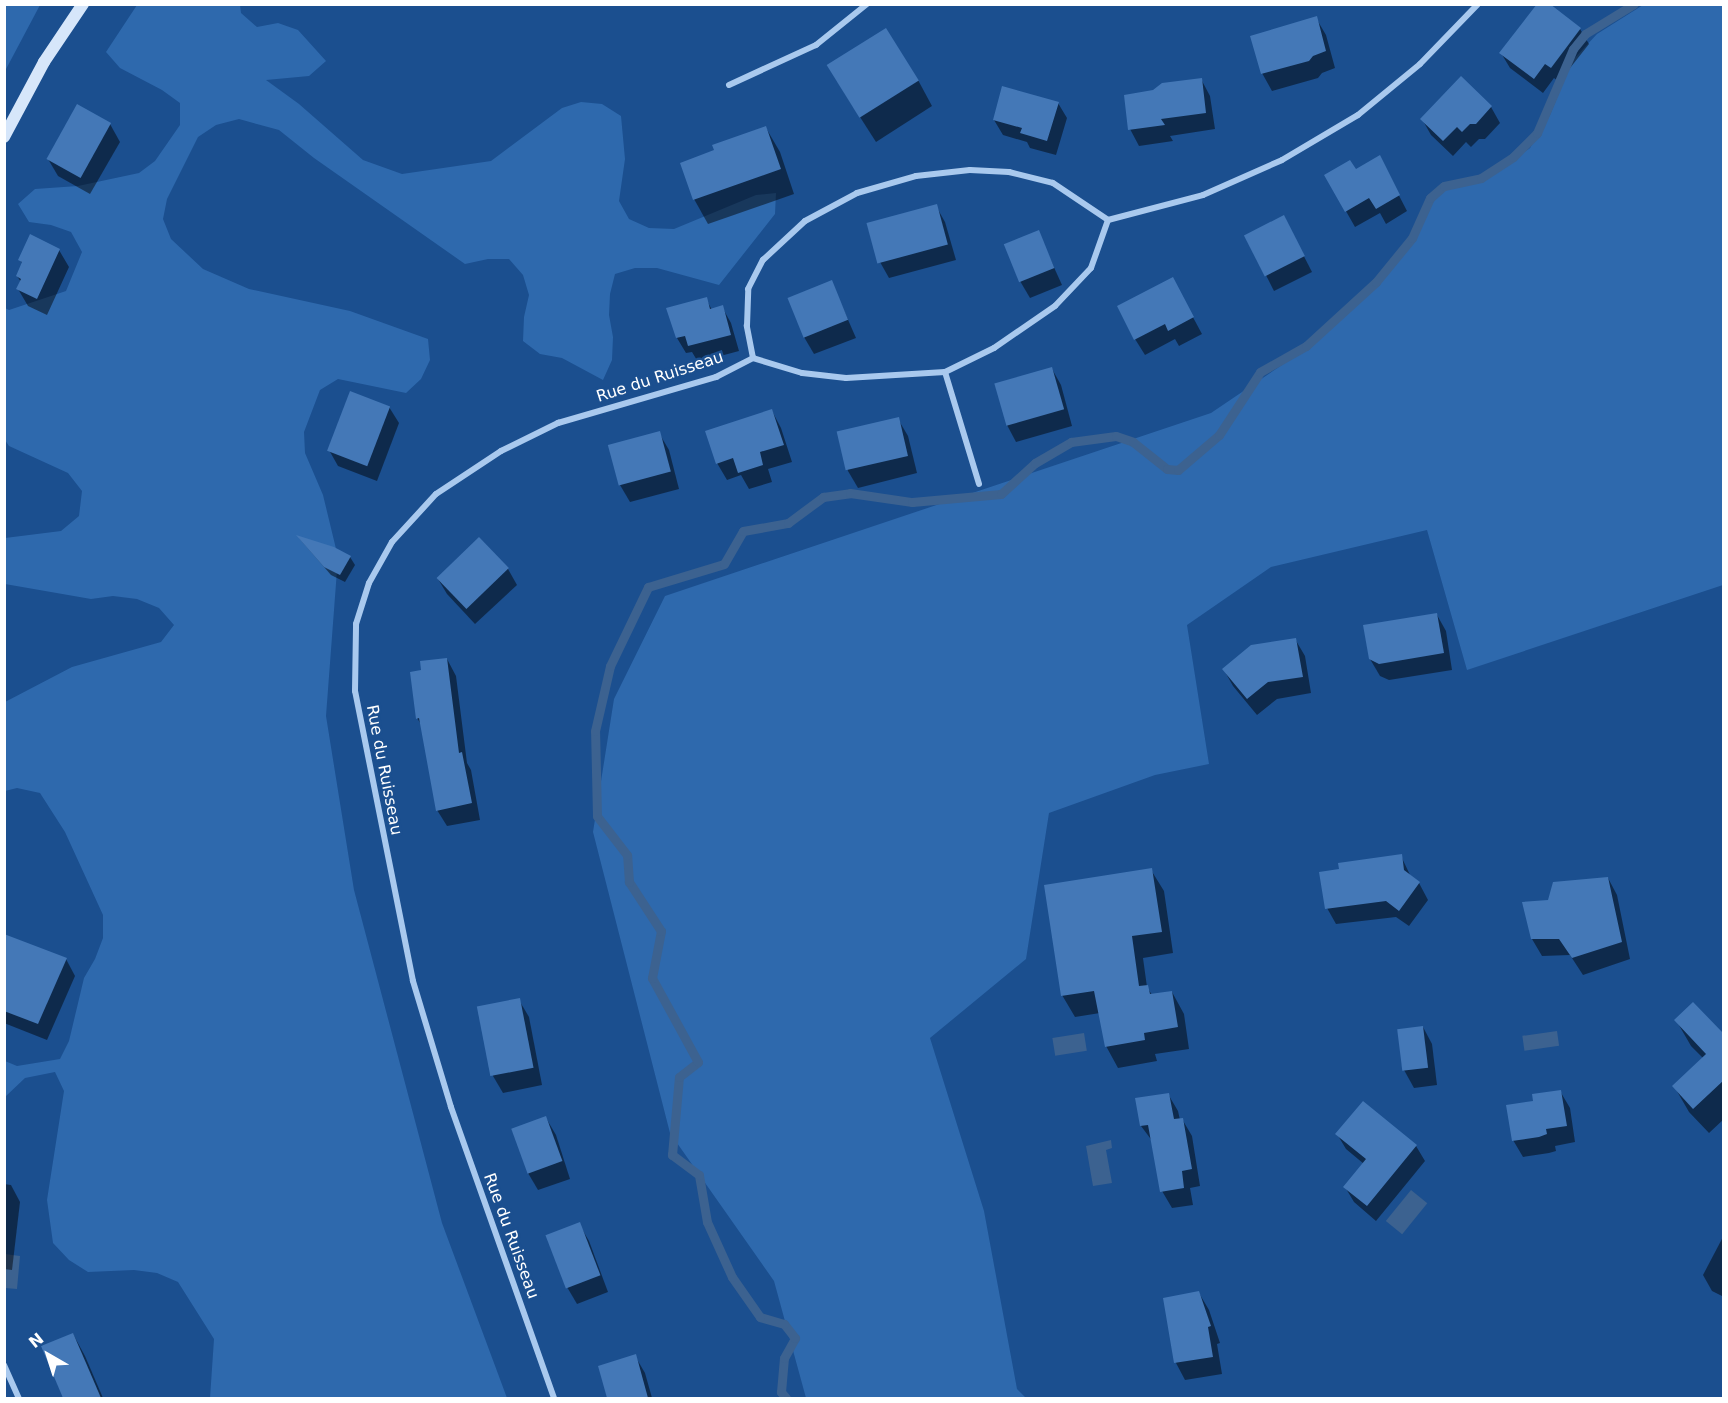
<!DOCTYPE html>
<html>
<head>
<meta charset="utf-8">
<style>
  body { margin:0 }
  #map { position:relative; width:1728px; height:1403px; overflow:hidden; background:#1b4f8f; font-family:"DejaVu Sans",sans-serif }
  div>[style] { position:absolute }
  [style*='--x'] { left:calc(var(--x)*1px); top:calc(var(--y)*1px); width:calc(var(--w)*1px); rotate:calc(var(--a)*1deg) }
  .green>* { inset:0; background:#2e69ad }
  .water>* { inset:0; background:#3c6290; transform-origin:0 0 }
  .shadow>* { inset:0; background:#0007 }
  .stream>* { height:9px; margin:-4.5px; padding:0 4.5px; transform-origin:4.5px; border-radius:4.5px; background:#3c6290 }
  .building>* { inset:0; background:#4478b7; transform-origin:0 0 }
  .street>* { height:6px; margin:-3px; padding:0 3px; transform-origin:3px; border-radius:3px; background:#a9c9ee }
  .secondary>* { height:12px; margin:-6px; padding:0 6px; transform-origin:6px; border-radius:6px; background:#d6e6fa }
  span { translate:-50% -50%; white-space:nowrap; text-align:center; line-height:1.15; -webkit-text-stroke:5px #1b4f8f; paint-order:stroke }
  .street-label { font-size:16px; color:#fff }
  .frame { position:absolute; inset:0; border:6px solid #fff; pointer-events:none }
  .north { position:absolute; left:18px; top:1325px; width:60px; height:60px; -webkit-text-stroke:4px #1b4f8f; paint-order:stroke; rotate:321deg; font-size:16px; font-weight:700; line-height:24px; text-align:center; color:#fff }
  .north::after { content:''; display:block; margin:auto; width:21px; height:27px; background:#fff; clip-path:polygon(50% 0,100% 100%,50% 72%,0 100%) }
</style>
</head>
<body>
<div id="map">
  <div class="green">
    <div style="clip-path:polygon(5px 4px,40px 5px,5px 71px,4px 5px)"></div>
    <div style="clip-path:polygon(137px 5px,240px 5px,241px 13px,257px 27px,278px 23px,298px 30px,326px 61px,309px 76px,266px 80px,299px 104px,363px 160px,402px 174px,491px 161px,562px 108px,581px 102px,602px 104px,621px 116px,625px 159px,619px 201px,629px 219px,649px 228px,674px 229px,756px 195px,776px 193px,775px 214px,719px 285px,657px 268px,635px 268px,615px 274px,610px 294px,609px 315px,613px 337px,612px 360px,603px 380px,562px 358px,540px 354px,523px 341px,524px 317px,529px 295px,523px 275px,509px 259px,488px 259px,465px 264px,314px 158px,279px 130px,239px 119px,216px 125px,198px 137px,167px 199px,163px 219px,171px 239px,203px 269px,249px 289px,350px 311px,428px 339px,430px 360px,421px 379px,406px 393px,338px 379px,320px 390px,304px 432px,305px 453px,323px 495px,338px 557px,326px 716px,354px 890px,442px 1223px,507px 1398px,210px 1398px,214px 1339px,178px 1282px,157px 1273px,134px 1270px,88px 1272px,69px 1260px,53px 1243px,47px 1200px,64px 1091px,55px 1072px,25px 1078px,5px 1097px,5px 1061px,17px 1066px,60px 1059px,69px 1041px,84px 978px,95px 959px,103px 938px,103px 915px,65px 832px,40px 793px,17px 788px,5px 791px,5px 702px,72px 667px,161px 642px,174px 625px,159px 608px,137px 599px,113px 596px,91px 599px,5px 584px,5px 538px,61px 531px,79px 516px,82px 491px,68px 473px,9px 446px,5px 440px,5px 308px,9px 310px,66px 291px,82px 252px,71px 232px,51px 225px,29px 222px,18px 204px,35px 189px,78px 186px,139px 173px,155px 161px,180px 125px,180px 103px,162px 90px,120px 68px,106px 52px)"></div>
    <div style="clip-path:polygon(1643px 5px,1723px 5px,1723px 585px,1467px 670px,1427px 530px,1271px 567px,1187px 625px,1209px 764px,1155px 775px,1049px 813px,1026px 959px,930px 1038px,984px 1211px,1017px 1389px,1026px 1398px,806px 1398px,774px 1281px,670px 1133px,593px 832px,614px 699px,665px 596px,1211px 413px,1307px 348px,1356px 303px,1412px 245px,1428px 208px,1442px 190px,1488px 177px,1530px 148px,1550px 115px,1572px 61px,1597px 34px)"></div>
  </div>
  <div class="water">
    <div style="left:1557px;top:1031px;width:15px;height:35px;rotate:82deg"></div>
    <div style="left:1084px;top:1033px;width:18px;height:32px;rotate:81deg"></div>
    <div style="clip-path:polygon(1111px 1140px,1112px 1148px,1106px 1150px,1112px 1183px,1093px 1186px,1086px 1146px)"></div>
    <div style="left:1411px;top:1190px;width:21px;height:40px;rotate:39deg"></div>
    <div style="clip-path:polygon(5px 1254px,20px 1256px,17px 1289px,5px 1288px)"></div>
  </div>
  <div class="shadow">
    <div style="clip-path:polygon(1548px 4px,1580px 29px,1589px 44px,1559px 82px,1554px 78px,1543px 93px,1510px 68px,1501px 53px)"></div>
    <div style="clip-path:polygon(1316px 18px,1326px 35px,1335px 68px,1322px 73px,1318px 78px,1272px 91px,1262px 73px)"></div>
    <div style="clip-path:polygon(1461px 78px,1491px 107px,1500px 123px,1485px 139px,1479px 139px,1471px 147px,1466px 142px,1453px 156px,1431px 135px,1422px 119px)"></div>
    <div style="clip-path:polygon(1201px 79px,1210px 96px,1215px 129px,1170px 136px,1173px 141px,1139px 146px,1130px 129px,1154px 92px)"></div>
    <div style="clip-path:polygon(918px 80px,932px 106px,876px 142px,844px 92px)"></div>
    <div style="clip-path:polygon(1058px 103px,1067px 118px,1056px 155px,1030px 148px,1027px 142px,1003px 135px,994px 120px)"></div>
    <div style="clip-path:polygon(110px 124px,120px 142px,90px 194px,58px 176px,48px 159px)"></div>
    <div style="clip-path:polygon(766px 128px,780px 152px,794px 194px,708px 224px,694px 199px,716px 151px)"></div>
    <div style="clip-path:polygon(1379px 157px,1407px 211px,1386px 224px,1380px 213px,1355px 227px,1326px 176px,1355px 171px)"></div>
    <div style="clip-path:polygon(936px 206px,945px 222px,956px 260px,889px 278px,880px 262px)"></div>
    <div style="clip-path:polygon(1038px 232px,1062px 285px,1030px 298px,1020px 281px)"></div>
    <div style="clip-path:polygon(1292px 233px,1312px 272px,1274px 291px,1246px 236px)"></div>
    <div style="clip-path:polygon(59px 250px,69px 267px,47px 315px,28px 306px,18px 289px,21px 282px,17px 276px,23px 264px,20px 260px)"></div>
    <div style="clip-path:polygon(831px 281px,856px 338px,814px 354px,804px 337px)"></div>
    <div style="clip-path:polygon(1181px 295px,1202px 334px,1179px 346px,1175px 339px,1145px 355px,1135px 339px)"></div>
    <div style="clip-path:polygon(706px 299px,712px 310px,722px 307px,731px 323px,739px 351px,698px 362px,692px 352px,686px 353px,677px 338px)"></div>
    <div style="clip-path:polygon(1052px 369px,1061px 385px,1072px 426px,1016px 442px,1007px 425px)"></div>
    <div style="clip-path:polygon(389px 407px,399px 423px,377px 481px,338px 466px,329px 450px)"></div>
    <div style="clip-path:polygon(772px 411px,781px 428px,792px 462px,768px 469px,772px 482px,749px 489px,741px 475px,727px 480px,717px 463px)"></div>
    <div style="clip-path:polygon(898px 419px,908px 436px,917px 473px,858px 488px,848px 471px,838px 434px)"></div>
    <div style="clip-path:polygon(659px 433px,669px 450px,679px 489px,630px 502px,620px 485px)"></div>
    <div style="clip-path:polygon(299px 538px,350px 557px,355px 565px,345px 582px,331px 575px)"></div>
    <div style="clip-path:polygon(479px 539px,508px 569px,517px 585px,475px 624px,447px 594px,438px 579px)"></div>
    <div style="clip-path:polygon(1437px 615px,1446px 631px,1452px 670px,1389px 680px,1380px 676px,1370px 659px)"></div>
    <div style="clip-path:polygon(1295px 639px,1305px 656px,1311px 693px,1277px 699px,1257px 715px,1233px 686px,1224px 670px)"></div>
    <div style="clip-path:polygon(447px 659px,456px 676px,467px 763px,471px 770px,480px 820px,447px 826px,437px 810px,422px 726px,417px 718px,423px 671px)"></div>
    <div style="clip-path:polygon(1401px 856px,1411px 877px,1419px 883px,1428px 900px,1409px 926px,1396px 917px,1336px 924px,1327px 908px)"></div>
    <div style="clip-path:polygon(1151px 870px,1164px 891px,1173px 953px,1143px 958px,1147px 987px,1152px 995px,1172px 992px,1184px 1014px,1189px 1049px,1155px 1054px,1157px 1061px,1118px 1068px,1106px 1046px,1100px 1013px,1075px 1017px,1062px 995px)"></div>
    <div style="clip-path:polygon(1608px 878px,1617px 895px,1630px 959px,1583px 975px,1570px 955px,1542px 956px,1532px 939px,1550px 902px)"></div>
    <div style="clip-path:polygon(66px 959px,75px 976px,47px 1040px,4px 1023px,4px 969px)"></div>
    <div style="clip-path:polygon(519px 1000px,529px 1017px,542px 1085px,503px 1093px,493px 1076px)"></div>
    <div style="clip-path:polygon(1676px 1020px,1724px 1036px,1724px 1119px,1709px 1133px,1689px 1112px,1674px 1086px,1703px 1058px,1691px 1046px)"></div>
    <div style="clip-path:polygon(1423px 1027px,1432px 1044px,1437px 1085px,1414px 1088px,1404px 1070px)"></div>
    <div style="clip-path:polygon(1560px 1091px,1570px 1108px,1575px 1142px,1555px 1146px,1556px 1151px,1549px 1153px,1523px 1157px,1513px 1140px,1534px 1102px)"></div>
    <div style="clip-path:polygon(1168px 1094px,1178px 1111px,1180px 1120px,1182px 1119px,1192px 1136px,1200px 1186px,1190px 1188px,1193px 1205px,1172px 1208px,1162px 1191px,1153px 1142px,1141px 1126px)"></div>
    <div style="clip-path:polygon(546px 1118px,556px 1135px,570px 1179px,538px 1190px,528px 1173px)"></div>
    <div style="clip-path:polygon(1337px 1134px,1416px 1146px,1425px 1161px,1376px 1221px,1354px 1202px,1345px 1187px,1364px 1164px,1346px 1149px)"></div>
    <div style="clip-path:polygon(4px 1184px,11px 1185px,20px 1202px,12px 1270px,4px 1269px)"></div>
    <div style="clip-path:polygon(579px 1224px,589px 1241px,608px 1292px,577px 1304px,567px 1287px,547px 1236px)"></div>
    <div style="clip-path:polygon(1724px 1235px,1724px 1297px,1712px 1291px,1703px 1275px)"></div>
    <div style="clip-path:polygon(1199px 1293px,1209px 1310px,1220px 1343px,1217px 1344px,1222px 1374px,1185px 1380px,1176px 1363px)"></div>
    <div style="clip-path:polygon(73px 1334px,85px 1356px,103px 1398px,65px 1398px,43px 1347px)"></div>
    <div style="clip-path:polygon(635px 1356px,645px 1373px,652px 1398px,609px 1398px,600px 1367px)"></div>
  </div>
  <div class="stream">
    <div style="--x:786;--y:1398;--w:8;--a:-130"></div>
    <div style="--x:781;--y:1392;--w:34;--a:-85"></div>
    <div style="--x:784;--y:1358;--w:23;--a:-61"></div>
    <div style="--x:795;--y:1338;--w:18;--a:-128"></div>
    <div style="--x:784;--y:1324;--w:25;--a:-164"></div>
    <div style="--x:760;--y:1317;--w:49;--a:-125"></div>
    <div style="--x:732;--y:1277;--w:60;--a:-114.4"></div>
    <div style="--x:707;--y:1222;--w:48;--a:-99.7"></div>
    <div style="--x:699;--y:1175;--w:34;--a:-143"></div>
    <div style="--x:672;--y:1155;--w:78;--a:-84.9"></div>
    <div style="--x:679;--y:1077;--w:24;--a:-38"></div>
    <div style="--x:698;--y:1062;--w:96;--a:-118.7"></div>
    <div style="--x:652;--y:978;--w:48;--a:-79.2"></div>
    <div style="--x:661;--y:931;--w:59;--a:-123.1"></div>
    <div style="--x:629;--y:882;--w:27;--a:-94"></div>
    <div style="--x:627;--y:855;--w:49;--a:-127.6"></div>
    <div style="--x:597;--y:816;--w:85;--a:-91.3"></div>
    <div style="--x:595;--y:731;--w:67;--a:-77"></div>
    <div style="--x:610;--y:666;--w:88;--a:-64.3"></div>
    <div style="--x:648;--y:587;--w:79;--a:-16.8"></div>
    <div style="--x:724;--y:564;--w:38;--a:-60"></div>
    <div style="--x:743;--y:531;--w:46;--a:-10.1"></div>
    <div style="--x:788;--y:523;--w:44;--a:-36.6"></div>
    <div style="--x:823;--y:497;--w:27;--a:-8"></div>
    <div style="--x:850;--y:493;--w:63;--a:8.3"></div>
    <div style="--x:912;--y:502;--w:89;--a:-5.1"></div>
    <div style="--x:1001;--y:494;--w:46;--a:-42.4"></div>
    <div style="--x:1035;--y:463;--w:42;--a:-30.3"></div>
    <div style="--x:1071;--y:442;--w:45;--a:-7.6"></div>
    <div style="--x:1116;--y:436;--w:18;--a:19"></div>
    <div style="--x:1133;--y:442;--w:43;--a:38.5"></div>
    <div style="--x:1167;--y:469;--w:11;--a:5"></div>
    <div style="--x:1178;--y:470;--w:54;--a:-40.5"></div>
    <div style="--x:1219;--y:435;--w:75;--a:-56.9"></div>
    <div style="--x:1260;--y:372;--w:53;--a:-29.5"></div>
    <div style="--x:1306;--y:346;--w:95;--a:-42.4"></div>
    <div style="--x:1376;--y:282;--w:57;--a:-50.7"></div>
    <div style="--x:1412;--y:238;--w:44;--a:-65.8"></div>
    <div style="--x:1430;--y:198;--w:18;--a:-41"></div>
    <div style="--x:1444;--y:186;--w:38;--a:-12"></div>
    <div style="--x:1481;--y:178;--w:38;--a:-33"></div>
    <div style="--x:1513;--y:157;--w:34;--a:-45"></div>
    <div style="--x:1537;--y:133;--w:91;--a:-66.8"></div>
    <div style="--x:1573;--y:49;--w:19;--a:-51"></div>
    <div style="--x:1585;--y:34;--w:57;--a:-31.5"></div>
  </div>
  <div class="building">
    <div style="clip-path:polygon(1537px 4px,1550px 4px,1581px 28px,1551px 68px,1545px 64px,1534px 79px,1499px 53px)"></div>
    <div style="clip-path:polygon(1317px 16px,1326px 51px,1313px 56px,1309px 61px,1261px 74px,1250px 36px)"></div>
    <div style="left:886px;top:28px;width:62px;height:70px;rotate:58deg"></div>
    <div style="clip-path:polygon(1461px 76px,1492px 106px,1476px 124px,1470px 124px,1462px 132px,1457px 127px,1443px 141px,1420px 119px)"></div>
    <div style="clip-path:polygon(1202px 78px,1206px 113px,1161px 119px,1165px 125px,1128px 130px,1124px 95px,1153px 90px,1162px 83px)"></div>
    <div style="clip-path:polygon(1002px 86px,1059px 102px,1047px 141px,1020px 133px,1022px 128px,993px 120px)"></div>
    <div style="left:77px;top:104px;width:39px;height:63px;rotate:29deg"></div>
    <div style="clip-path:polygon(766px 126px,781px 169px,693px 200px,680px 163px,714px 150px,712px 145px)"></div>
    <div style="clip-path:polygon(1380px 155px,1400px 195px,1376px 209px,1369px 198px,1345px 212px,1324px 175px,1350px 160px,1356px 169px)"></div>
    <div style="left:937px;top:204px;width:42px;height:73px;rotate:75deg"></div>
    <div style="left:1284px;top:215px;width:46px;height:45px;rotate:63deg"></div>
    <div style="left:1039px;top:230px;width:41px;height:38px;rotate:68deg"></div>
    <div style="clip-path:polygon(30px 234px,60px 249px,37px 299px,16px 289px,21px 279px,16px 276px,22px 262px,18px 260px)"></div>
    <div style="clip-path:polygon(1173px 277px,1194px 317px,1168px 331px,1165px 324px,1134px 340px,1117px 306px)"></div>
    <div style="left:832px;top:280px;width:43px;height:48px;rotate:68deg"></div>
    <div style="clip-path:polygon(707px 297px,710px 309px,723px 305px,731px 335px,688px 346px,685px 336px,676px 338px,666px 308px)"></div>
    <div style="left:1052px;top:367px;width:44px;height:60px;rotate:74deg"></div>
    <div style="left:350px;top:391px;width:43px;height:64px;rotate:21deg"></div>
    <div style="clip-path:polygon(772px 409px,784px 445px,760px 452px,763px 465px,738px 473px,733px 458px,716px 464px,705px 431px)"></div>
    <div style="left:899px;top:417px;width:40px;height:64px;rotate:77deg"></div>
    <div style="left:660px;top:431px;width:42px;height:54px;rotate:75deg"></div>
    <div style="clip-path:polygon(296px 535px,334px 547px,351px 556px,340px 575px,324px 567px)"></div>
    <div style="left:479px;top:537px;width:43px;height:59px;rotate:46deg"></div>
    <div style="clip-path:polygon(1437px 613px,1444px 653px,1379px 664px,1369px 659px,1363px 625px)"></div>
    <div style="clip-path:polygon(1296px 638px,1303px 677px,1268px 682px,1247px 699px,1222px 669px,1251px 645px)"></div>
    <div style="clip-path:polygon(447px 658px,459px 753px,462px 752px,472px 803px,436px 811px,419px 718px,416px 719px,410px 672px,421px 670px,420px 661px)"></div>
    <div style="clip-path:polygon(1402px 854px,1404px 870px,1420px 882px,1399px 911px,1386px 901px,1325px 909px,1319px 872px,1339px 869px,1338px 863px)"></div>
    <div style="clip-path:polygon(1152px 868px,1162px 932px,1132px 936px,1139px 986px,1148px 985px,1150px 994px,1172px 991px,1178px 1027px,1144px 1033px,1145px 1040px,1105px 1047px,1094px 991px,1061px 996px,1044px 885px)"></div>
    <div style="clip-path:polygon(1608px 877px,1622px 942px,1572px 958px,1559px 939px,1531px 939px,1522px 902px,1548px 900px,1553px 882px)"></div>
    <div style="clip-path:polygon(4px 934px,67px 958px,38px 1024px,4px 1011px)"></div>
    <div style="left:520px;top:998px;width:71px;height:44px;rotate:79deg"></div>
    <div style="clip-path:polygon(1693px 1002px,1724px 1034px,1724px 1080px,1693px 1109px,1672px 1086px,1706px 1054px,1674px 1020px)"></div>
    <div style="left:1423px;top:1026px;width:42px;height:26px;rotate:83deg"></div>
    <div style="clip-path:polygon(1561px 1090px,1567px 1126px,1546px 1129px,1547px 1134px,1539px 1137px,1512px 1141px,1506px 1105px,1533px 1101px,1532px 1094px)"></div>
    <div style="clip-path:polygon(1169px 1093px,1174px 1119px,1183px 1118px,1192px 1169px,1182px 1171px,1184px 1188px,1160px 1192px,1148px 1125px,1140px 1126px,1135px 1098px)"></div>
    <div style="clip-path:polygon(1363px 1101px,1417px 1145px,1367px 1206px,1343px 1187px,1366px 1159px,1335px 1134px)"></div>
    <div style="left:546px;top:1116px;width:48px;height:37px;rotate:70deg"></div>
    <div style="left:580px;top:1222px;width:57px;height:37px;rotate:69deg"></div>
    <div style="clip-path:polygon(1199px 1291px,1211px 1326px,1208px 1327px,1213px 1357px,1174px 1363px,1163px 1298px)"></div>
    <div style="clip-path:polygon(73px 1333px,86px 1363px,101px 1398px,63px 1398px,41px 1346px)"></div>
    <div style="clip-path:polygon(636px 1354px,648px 1398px,607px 1398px,598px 1366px)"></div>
  </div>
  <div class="street">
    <div style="--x:729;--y:85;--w:96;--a:-24.7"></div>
    <div style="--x:816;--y:45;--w:65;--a:-38.8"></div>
    <div style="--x:970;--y:170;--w:39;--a:3"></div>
    <div style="--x:1009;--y:172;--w:45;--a:14"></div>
    <div style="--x:1053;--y:183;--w:66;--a:33.9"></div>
    <div style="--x:1108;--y:220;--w:51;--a:109.5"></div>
    <div style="--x:1091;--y:268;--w:52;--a:133.5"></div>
    <div style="--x:1055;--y:306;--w:74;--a:145.5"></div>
    <div style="--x:994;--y:348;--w:55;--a:153.9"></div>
    <div style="--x:945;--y:372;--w:99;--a:176.5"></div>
    <div style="--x:846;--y:378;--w:44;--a:-173.5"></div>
    <div style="--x:802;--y:373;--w:51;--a:-163"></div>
    <div style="--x:753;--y:358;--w:33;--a:-101"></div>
    <div style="--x:747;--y:326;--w:37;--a:-88"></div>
    <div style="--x:748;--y:289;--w:33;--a:-63"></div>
    <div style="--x:763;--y:260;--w:57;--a:-42.9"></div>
    <div style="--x:805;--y:221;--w:59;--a:-28.3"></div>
    <div style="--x:857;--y:193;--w:61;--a:-16.1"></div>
    <div style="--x:916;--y:176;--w:54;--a:-6.3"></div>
    <div style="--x:1108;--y:220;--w:98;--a:-14.7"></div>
    <div style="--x:1203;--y:195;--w:86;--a:-23.9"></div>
    <div style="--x:1282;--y:160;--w:88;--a:-30.6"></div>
    <div style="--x:1358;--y:115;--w:80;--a:-39.4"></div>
    <div style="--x:1420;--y:64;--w:83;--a:-46"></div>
    <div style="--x:945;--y:372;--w:117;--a:73.1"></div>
    <div style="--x:4;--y:1365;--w:36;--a:66"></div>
    <div style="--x:554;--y:1398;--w:309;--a:-109.5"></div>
    <div style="--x:451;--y:1107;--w:132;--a:-106.8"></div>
    <div style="--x:413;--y:981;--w:296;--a:-101.3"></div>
    <div style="--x:355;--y:691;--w:67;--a:-89.1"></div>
    <div style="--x:356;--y:624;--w:43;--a:-72.4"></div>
    <div style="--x:369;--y:583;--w:47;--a:-60.7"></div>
    <div style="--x:392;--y:542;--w:65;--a:-47.5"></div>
    <div style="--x:436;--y:494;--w:78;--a:-33.5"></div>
    <div style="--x:501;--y:451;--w:64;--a:-26.2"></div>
    <div style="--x:558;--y:423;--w:165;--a:-16.2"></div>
    <div style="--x:716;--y:377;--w:42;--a:-27.2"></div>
  </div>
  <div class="secondary">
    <div style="--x:4;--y:137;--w:85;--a:-61.9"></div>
    <div style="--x:44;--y:62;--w:70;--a:-56.1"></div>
  </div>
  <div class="street-label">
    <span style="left:660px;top:377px;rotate:-18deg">Rue du Ruisseau</span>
    <span style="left:384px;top:770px;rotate:79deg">Rue du Ruisseau</span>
    <span style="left:511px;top:1236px;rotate:70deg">Rue du Ruisseau</span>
  </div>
  <div class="frame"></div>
  <div class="north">N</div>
</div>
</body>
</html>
